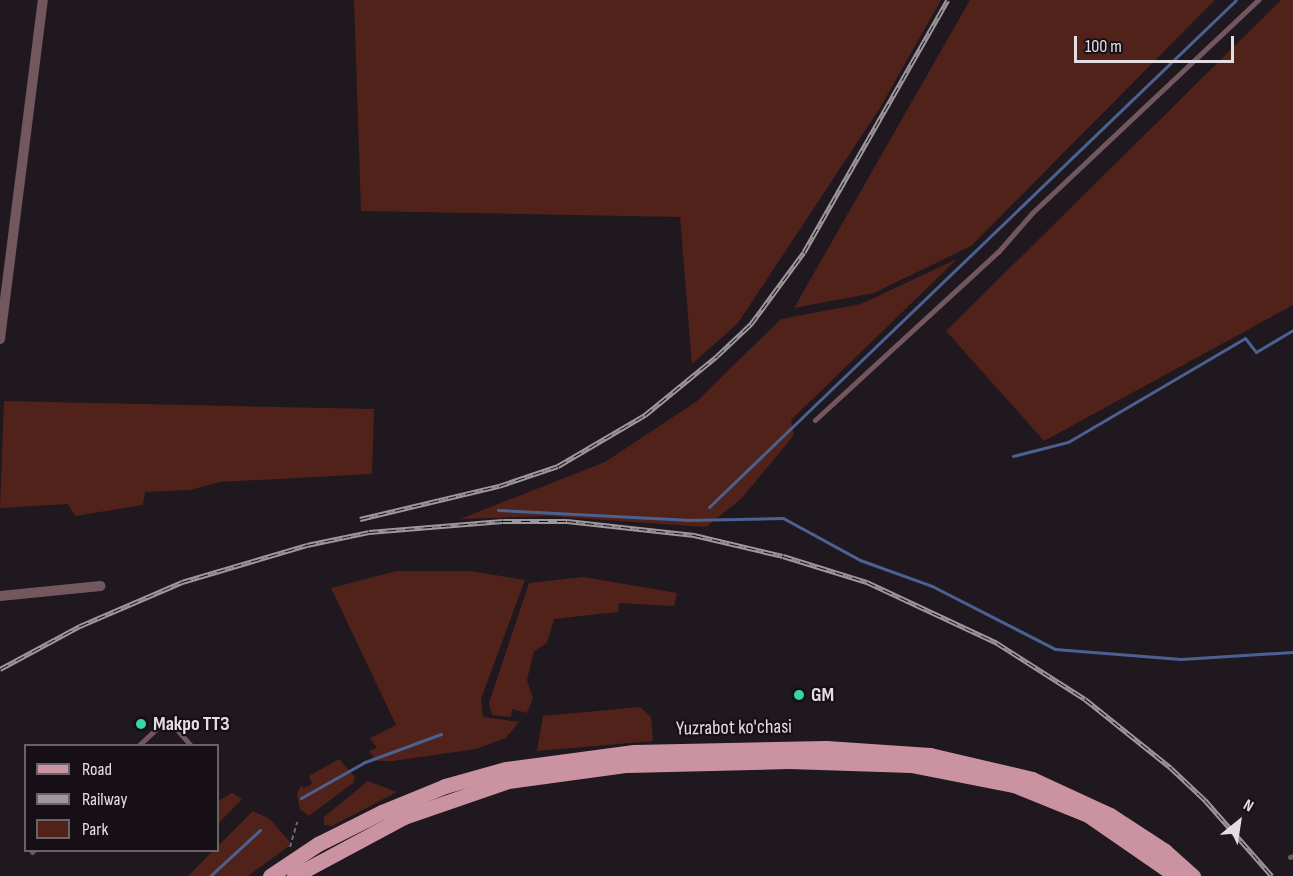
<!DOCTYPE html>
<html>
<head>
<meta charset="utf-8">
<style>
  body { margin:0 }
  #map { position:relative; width:1293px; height:876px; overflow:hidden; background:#20181f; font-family:"Sofia Sans Condensed",sans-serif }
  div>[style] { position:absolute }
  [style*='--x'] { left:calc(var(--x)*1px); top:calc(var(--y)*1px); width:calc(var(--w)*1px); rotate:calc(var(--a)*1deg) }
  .green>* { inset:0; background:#502219 }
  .stream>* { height:3px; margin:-1.5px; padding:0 1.5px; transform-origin:1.5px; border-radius:1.5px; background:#4b6192 }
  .path>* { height:2px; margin-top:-1px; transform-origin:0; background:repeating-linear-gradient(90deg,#70696f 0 4.5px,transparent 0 7.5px) }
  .lane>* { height:5px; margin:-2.5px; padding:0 2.5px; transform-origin:2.5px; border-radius:2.5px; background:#72575e }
  .street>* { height:10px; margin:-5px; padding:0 5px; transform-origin:5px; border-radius:5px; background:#72575e }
  .primary>* { height:15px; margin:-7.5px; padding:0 7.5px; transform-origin:7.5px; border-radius:7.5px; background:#cb93a2 }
  .rail>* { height:5px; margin-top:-2.5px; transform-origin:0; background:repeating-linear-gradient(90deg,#170f16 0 9px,#9e989d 0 18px); box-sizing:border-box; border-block:2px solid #9e989d }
  .dots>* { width:16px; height:16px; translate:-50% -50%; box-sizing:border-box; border:3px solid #170f16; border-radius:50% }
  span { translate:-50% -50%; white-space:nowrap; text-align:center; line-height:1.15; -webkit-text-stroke:4.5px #170f16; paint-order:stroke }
  .poi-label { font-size:20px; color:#e4dee3; font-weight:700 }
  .left { translate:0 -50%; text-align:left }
  .street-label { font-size:20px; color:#e4dee3 }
  .legend { position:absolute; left:24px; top:744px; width:195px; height:108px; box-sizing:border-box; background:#170f16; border:2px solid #696268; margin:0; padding:8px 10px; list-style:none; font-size:18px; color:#e4dee3 }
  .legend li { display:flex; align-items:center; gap:12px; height:30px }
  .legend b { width:30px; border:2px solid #696268 }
  .north { position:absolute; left:1209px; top:792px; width:60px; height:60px; -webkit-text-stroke:4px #170f16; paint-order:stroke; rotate:30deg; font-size:16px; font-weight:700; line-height:24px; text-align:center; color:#e4dee3 }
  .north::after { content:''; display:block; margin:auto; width:21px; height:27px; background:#e4dee3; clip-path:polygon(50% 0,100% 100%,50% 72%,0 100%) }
  .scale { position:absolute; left:1074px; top:36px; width:160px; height:27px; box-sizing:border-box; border:3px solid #e4dee3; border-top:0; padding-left:8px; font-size:18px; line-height:21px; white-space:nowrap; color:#e4dee3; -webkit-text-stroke:4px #170f16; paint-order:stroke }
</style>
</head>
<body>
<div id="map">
  <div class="green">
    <div style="clip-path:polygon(354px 0,941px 0,880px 108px,738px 323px,692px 364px,680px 217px,361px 211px)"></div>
    <div style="clip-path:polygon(970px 0,1215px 0,971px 246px,874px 293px,794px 308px)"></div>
    <div style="clip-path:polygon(1281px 0,1293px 0,1293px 305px,1044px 441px,946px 331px)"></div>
    <div style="clip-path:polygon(957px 259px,791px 420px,794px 435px,741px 499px,706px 527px,548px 516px,460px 519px,605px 462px,697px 401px,781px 319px,861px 304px)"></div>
    <div style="clip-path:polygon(4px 401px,374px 409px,372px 474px,220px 482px,190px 490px,145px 492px,143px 505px,75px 516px,68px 504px,0 508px)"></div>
    <div style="clip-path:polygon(397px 571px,470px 571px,525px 580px,481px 699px,483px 717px,519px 722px,506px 738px,476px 749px,393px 761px,378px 761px,371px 754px,369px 751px,377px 748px,370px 738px,396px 725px,331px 588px)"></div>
    <div style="clip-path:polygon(584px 577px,677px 593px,674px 606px,619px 603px,618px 612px,554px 619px,547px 643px,534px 651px,527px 680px,533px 698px,527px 713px,512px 709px,511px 717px,492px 715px,489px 703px,529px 583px)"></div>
    <div style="clip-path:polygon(640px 707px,651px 717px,653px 741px,537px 751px,543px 716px)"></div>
    <div style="clip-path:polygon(339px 759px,355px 777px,353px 783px,309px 816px,300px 809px,297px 795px,301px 785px,303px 788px,312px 784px,309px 776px)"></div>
    <div style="clip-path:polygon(368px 781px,397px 792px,332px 826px,324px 825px,324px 817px)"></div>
    <div style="clip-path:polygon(232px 793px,242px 799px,218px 824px,218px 801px)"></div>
    <div style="clip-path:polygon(253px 811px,270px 819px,289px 841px,289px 846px,248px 876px,188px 876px)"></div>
  </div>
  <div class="stream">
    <div style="--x:1013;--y:456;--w:57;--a:-14.3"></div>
    <div style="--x:1068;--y:442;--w:205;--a:-30.4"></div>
    <div style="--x:1245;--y:338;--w:18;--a:52"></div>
    <div style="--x:1256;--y:352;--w:43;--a:-30.7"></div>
    <div style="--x:709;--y:507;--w:731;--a:-43.89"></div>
    <div style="--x:498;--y:510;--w:188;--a:3"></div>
    <div style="--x:686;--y:520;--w:97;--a:-1.2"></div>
    <div style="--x:783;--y:518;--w:88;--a:28.6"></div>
    <div style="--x:860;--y:560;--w:77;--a:19.9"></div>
    <div style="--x:932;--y:586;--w:138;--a:27.1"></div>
    <div style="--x:1055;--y:649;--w:126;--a:4.5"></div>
    <div style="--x:1181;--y:659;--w:112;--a:-3.6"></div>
    <div style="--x:301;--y:798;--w:73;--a:-29.4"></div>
    <div style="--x:365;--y:762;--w:81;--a:-20.2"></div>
    <div style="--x:210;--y:876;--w:68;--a:-42.6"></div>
  </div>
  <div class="path">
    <div style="--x:290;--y:847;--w:26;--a:-74"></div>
  </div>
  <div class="lane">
    <div style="--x:815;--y:420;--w:248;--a:-42.6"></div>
    <div style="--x:998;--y:252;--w:52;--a:-48.9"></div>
    <div style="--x:1032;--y:213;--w:311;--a:-43.3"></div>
    <div style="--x:138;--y:746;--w:35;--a:-43"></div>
    <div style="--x:164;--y:722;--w:9;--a:18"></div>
    <div style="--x:173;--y:725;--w:28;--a:49"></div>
    <div style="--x:32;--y:852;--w:3;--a:-45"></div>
    <div style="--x:1290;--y:857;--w:3;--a:-18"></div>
  </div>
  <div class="street">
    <div style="--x:0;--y:339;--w:342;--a:-82.8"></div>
    <div style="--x:0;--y:596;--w:101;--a:-5.7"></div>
  </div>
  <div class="primary">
    <div style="--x:270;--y:876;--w:58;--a:-33.7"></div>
    <div style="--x:318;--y:844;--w:72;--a:-26.6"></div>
    <div style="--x:382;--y:812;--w:68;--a:-22.4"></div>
    <div style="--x:445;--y:786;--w:63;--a:-15.6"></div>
    <div style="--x:506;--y:769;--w:129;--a:-7.6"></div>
    <div style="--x:634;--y:752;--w:192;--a:-1.2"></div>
    <div style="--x:826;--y:748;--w:104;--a:3.9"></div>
    <div style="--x:930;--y:755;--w:105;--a:13.2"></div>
    <div style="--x:1032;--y:779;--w:86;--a:24.8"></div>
    <div style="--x:1110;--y:815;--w:66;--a:33.2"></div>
    <div style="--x:1165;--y:851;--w:38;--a:42"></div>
    <div style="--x:294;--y:876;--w:125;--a:-28.2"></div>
    <div style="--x:404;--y:817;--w:110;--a:-19.1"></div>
    <div style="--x:508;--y:781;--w:120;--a:-7.7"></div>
    <div style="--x:627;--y:765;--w:162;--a:-1.4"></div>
    <div style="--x:789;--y:761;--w:122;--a:1.9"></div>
    <div style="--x:911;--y:765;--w:105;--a:11"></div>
    <div style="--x:1014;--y:785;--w:80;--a:22.1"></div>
    <div style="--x:1088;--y:815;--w:107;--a:34.7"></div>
  </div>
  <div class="rail">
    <div style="--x:360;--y:519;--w:143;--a:-13.4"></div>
    <div style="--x:499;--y:486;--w:62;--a:-18.7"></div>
    <div style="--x:558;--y:466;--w:101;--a:-30.4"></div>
    <div style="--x:645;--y:415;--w:93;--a:-39.3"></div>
    <div style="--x:717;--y:356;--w:47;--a:-43.3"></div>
    <div style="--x:751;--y:324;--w:89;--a:-53.6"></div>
    <div style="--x:804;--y:252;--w:290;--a:-60.3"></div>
    <div style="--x:0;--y:669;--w:91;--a:-28.3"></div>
    <div style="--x:80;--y:626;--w:111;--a:-23.3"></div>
    <div style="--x:182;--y:582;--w:130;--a:-16.5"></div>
    <div style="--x:307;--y:545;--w:63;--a:-11.8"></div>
    <div style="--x:369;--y:532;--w:134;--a:-4.7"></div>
    <div style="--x:503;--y:521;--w:64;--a:0"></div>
    <div style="--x:567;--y:521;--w:128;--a:6.3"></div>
    <div style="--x:694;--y:535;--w:91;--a:13.3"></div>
    <div style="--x:783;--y:556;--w:88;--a:17.2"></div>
    <div style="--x:867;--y:582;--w:144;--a:25.1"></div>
    <div style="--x:997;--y:643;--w:104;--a:32.5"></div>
    <div style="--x:1085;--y:699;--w:110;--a:38.7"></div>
    <div style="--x:1171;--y:768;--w:47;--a:43.3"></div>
    <div style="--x:1205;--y:800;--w:101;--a:48.6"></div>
  </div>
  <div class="dots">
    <div style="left:799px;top:695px;background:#36d4a7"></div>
    <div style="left:141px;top:724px;background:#36d4a7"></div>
  </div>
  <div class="poi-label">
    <span class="left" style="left:811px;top:695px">GM</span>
    <span class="left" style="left:153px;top:724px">Макро ТТЗ</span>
  </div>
  <div class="street-label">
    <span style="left:734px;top:728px;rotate:-1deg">Yuzrabot ko'chasi</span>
  </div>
  <ul class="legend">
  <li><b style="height:8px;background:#cb93a2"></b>Road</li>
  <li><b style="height:8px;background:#9e989d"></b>Railway</li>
  <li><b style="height:16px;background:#502219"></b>Park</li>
  </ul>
  <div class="north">N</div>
  <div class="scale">100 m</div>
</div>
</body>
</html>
